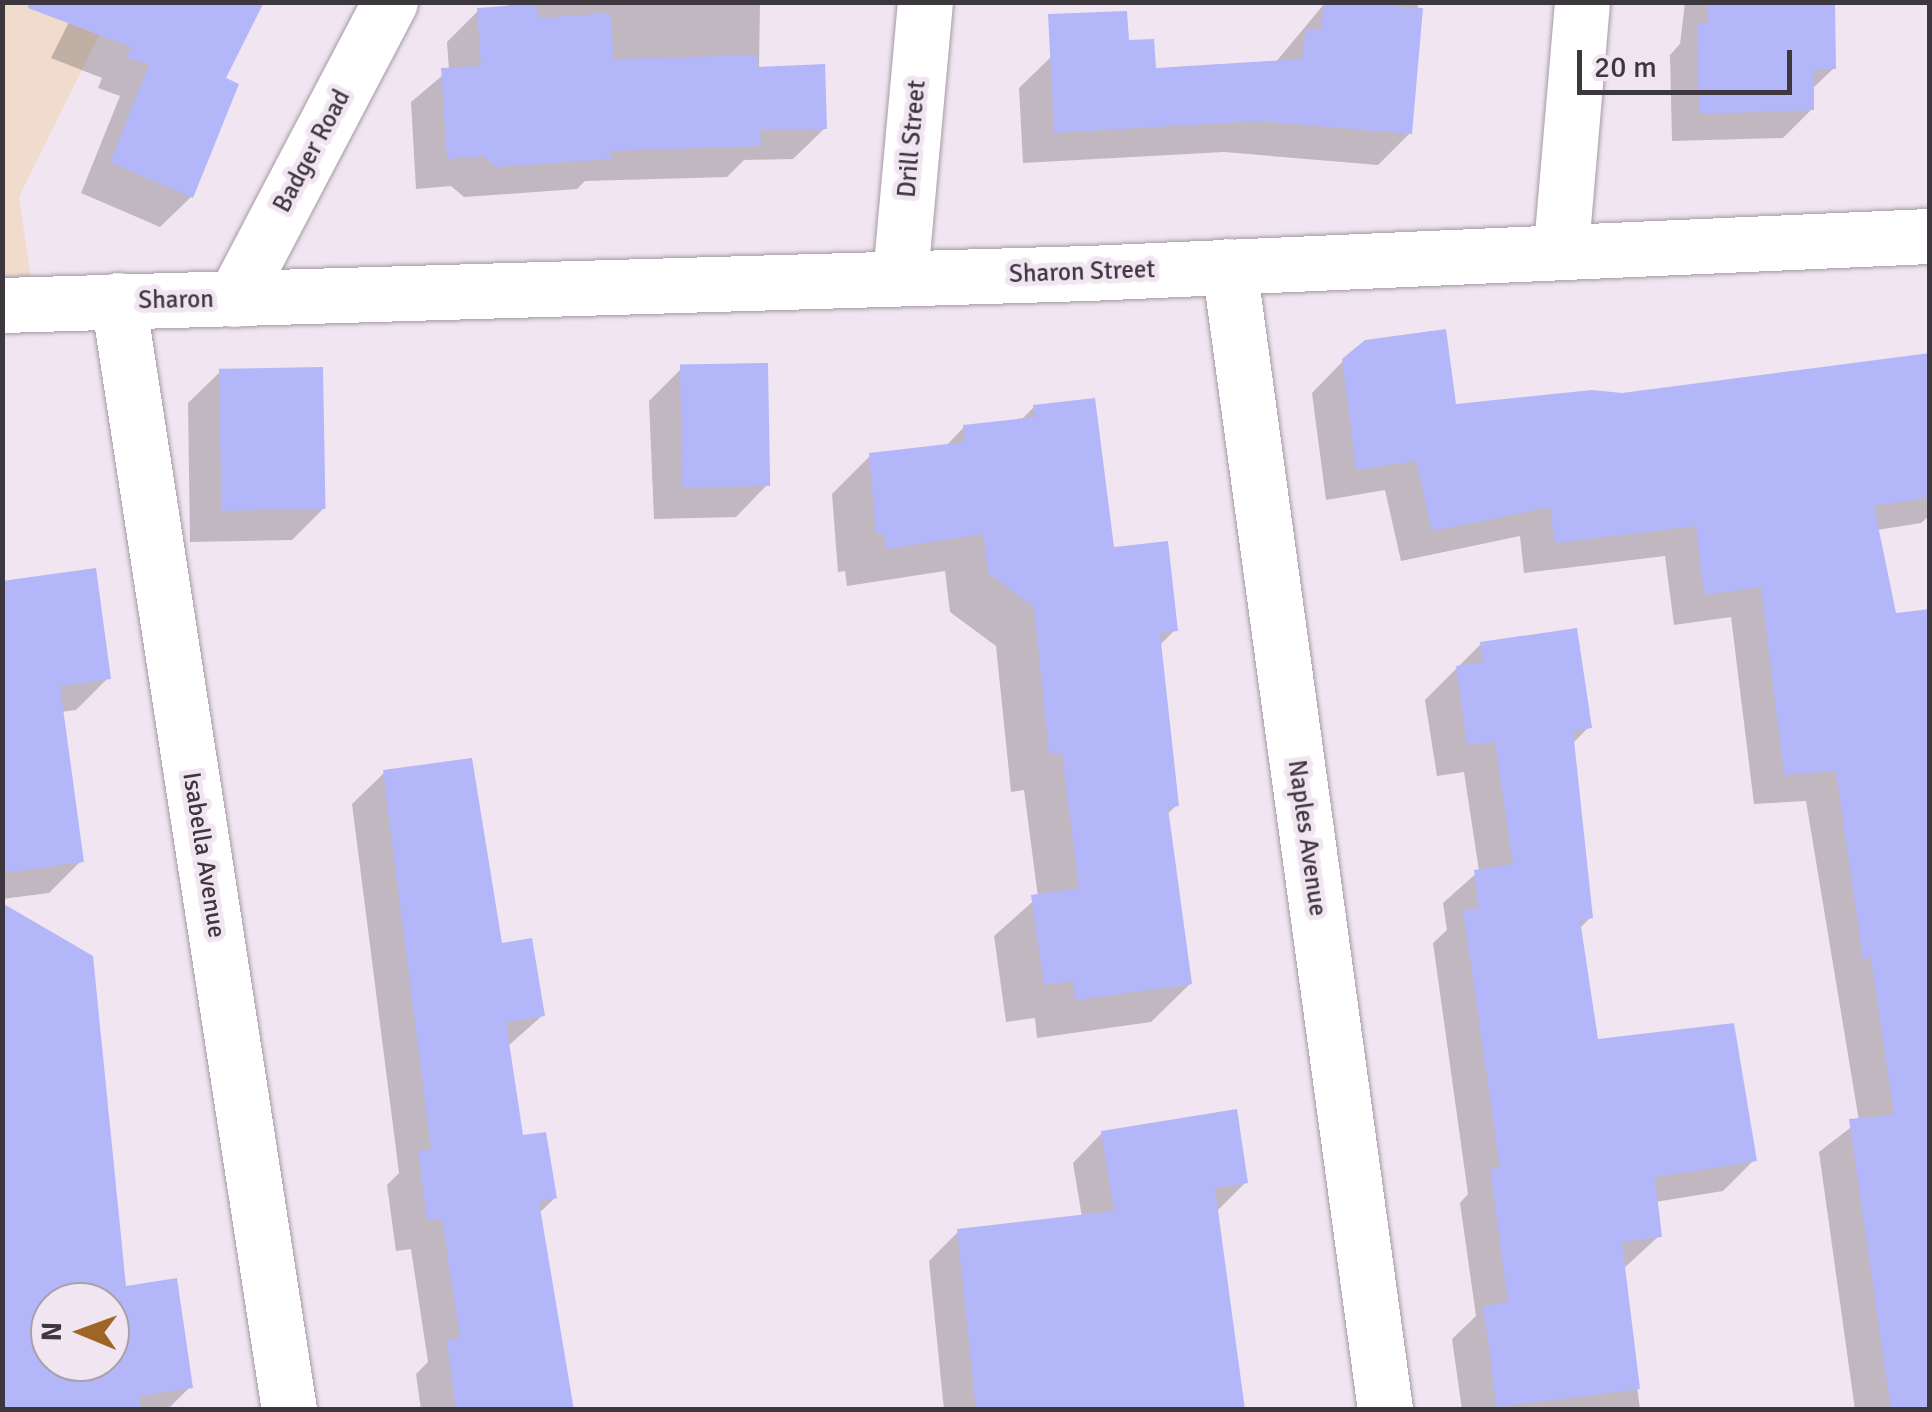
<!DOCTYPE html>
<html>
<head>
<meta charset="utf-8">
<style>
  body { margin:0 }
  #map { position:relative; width:1932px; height:1412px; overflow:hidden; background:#f1e5f1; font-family:Signika,sans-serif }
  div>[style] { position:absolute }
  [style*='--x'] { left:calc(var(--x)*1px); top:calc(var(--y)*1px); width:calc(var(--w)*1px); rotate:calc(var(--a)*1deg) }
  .commercial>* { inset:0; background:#f0dbcd }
  .shadow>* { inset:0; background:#0003 }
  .building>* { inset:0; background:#b3b7f9; transform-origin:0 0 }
  .roads { filter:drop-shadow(0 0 2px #a499a5) drop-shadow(0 0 2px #a499a5) }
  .minor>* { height:55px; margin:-27.5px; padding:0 27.5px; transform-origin:27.5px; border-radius:27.5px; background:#fff }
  span { translate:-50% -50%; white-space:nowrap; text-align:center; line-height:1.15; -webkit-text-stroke:10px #f1e5f1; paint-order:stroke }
  .street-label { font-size:25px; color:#3d383d }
  .frame { position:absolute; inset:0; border:5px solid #3d383d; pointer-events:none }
  .north { position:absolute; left:30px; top:1282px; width:100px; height:100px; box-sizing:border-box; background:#f1e5f1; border:2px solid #a9a0a9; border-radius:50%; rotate:271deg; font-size:28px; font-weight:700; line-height:40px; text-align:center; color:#3d383d }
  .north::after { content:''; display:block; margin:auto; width:35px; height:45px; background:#9f6524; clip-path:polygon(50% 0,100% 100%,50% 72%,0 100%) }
  .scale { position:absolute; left:1577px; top:50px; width:215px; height:45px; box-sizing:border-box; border:5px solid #3d383d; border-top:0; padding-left:12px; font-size:30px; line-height:35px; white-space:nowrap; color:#3d383d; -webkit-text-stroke:8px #f1e5f1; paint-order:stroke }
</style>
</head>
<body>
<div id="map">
  <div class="commercial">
    <div style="clip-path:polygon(2px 3px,115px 3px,19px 197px,33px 291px,2px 303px)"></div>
  </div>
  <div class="shadow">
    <div style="clip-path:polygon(79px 2px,222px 80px,191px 197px,160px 227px,81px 193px,120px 96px,98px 88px,102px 78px,51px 58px)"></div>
    <div style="clip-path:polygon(526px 2px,760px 2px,759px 70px,825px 128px,793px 159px,744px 160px,727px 177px,585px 181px,577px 189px,464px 197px,451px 186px,416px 189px,411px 102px,449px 70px,447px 42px,478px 11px)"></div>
    <div style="clip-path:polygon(1418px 2px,1410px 133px,1378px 165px,1224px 152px,1023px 163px,1019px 88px,1051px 57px,1153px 71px,1275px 63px,1325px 3px)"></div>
    <div style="clip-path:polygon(1685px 2px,1833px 2px,1834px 68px,1811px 90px,1812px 109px,1783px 138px,1672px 141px,1670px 55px,1680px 44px)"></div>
    <div style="clip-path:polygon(1930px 355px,1930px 515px,1921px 523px,1877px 530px,1930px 1410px,1855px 1410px,1819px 1152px,1859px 1121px,1806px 801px,1754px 804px,1731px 617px,1674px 625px,1665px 556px,1524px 573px,1520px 536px,1401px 561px,1385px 490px,1326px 500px,1312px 393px,1343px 361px,1454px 407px,1622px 396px)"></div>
    <div style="clip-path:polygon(681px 369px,767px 485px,736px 517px,654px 519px,649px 401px)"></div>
    <div style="clip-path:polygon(220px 372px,324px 508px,292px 540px,190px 542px,188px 403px)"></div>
    <div style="clip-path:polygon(1034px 407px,1112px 550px,1175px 630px,1159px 646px,1176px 806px,1166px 815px,1190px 984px,1151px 1022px,1037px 1038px,1035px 1018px,1006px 1022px,994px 936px,1038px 897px,1024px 790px,1011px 792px,996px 646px,950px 612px,945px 571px,847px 586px,845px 571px,838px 572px,832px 494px,871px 455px,945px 447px,964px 427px,1020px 421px)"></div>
    <div style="clip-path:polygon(2px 584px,108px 678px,76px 710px,61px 712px,81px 861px,49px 893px,2px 899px)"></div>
    <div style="clip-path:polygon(1481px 644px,1589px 727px,1572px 744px,1591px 917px,1579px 929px,1596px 1042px,1754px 1160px,1723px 1191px,1655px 1202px,1659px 1236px,1623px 1269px,1640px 1410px,1462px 1410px,1452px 1339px,1476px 1316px,1460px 1203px,1468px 1194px,1433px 943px,1447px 930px,1443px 903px,1479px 871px,1464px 772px,1437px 776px,1425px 700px)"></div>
    <div style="clip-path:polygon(384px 773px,543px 1015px,507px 1047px,521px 1138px,555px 1198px,538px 1214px,570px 1410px,421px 1410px,416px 1374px,428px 1362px,411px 1249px,396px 1251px,387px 1185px,399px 1173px,352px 804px)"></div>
    <div style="clip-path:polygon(evenodd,2px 906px,124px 1289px,190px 1387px,167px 1410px,2px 1410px,2px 906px,50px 1302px,110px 1302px,110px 1362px,50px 1362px,50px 1302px)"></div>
    <div style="clip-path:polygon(1102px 1133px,1246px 1182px,1216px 1212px,1243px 1410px,944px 1410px,929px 1261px,959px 1231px,1082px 1217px,1073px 1163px)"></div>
  </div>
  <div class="building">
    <div style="clip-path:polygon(29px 2px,264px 2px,226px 78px,239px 84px,193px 198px,110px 162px,149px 65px,127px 57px,131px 47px,28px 8px)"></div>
    <div style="clip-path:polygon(1324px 2px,1423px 8px,1412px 134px,1257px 121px,1054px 133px,1048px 14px,1127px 11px,1129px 40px,1154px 39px,1156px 68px,1302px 59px,1306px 29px,1321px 30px)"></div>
    <div style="clip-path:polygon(1708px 2px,1835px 2px,1836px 69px,1814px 69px,1814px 110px,1699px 114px,1697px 23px,1708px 24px)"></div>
    <div style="clip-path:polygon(537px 4px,538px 18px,610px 13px,614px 59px,757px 55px,758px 67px,825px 64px,827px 129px,760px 130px,761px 146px,610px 151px,611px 159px,496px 167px,483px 156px,447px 159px,441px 68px,481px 66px,477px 8px)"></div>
    <div style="clip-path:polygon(1446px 329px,1456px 404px,1592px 390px,1622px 393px,1930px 353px,1930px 497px,1874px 506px,1896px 613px,1930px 609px,1930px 1410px,1891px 1410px,1849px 1119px,1894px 1115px,1871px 958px,1863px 959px,1836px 771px,1784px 775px,1761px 587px,1704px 595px,1696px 526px,1555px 543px,1550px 507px,1432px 531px,1416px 461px,1356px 470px,1342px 359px,1365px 340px)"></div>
    <div style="left:768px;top:363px;width:123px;height:88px;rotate:89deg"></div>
    <div style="left:323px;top:367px;width:142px;height:104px;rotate:89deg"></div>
    <div style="clip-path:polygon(1095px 398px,1114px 547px,1168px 541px,1178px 631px,1160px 633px,1179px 806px,1168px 808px,1192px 984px,1075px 1000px,1073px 981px,1044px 985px,1031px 895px,1079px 888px,1062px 753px,1049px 754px,1034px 607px,988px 573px,983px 534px,886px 549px,884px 533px,876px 534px,869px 453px,965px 442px,963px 425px,1035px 417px,1033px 405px)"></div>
    <div style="clip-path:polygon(96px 568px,111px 679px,60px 686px,84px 862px,2px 873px,2px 581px)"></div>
    <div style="clip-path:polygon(1577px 628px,1592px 728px,1573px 731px,1593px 918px,1580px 920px,1598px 1039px,1734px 1023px,1757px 1161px,1655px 1177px,1662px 1237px,1622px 1242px,1640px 1389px,1497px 1407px,1483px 1306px,1508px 1302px,1490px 1169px,1500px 1168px,1463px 910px,1479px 908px,1474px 870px,1513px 864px,1495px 742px,1467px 745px,1456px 666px,1483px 662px,1480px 642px)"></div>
    <div style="clip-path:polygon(472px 758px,502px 943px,532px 938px,545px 1016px,506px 1022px,523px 1135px,546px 1132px,557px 1198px,539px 1202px,574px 1410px,456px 1410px,447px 1340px,460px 1338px,442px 1219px,427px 1220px,418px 1151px,431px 1149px,383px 770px)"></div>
    <div style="clip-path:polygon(evenodd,2px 903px,93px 956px,126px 1286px,177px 1278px,193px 1388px,139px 1396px,141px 1410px,2px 1410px,2px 903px,50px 1302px,110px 1302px,110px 1362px,50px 1362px,50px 1302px)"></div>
    <div style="clip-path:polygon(1237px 1109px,1248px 1183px,1215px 1188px,1245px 1410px,976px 1410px,957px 1229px,1114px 1211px,1101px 1131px)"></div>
  </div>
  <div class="roads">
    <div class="minor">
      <div style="--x:1561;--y:247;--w:246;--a:-85.1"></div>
      <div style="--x:1229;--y:266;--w:1155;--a:82.23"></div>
      <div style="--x:900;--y:276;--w:275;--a:-84.8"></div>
      <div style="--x:234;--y:299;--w:335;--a:-62.3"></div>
      <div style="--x:118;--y:300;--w:1123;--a:81.24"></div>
      <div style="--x:2;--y:305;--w:1086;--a:-1.69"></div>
      <div style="--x:1088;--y:273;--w:843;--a:-2.52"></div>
    </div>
  </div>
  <div class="street-label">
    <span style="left:912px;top:139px;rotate:-85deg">Drill Street</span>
    <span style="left:312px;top:151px;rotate:-62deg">Badger Road</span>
    <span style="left:1082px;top:272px;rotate:-2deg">Sharon Street</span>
    <span style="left:176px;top:300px;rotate:-1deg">Sharon</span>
    <span style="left:1307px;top:838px;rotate:82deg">Naples Avenue</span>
    <span style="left:204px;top:855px;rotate:81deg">Isabella Avenue</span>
  </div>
  <div class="frame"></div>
  <div class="north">N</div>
  <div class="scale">20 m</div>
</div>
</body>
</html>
